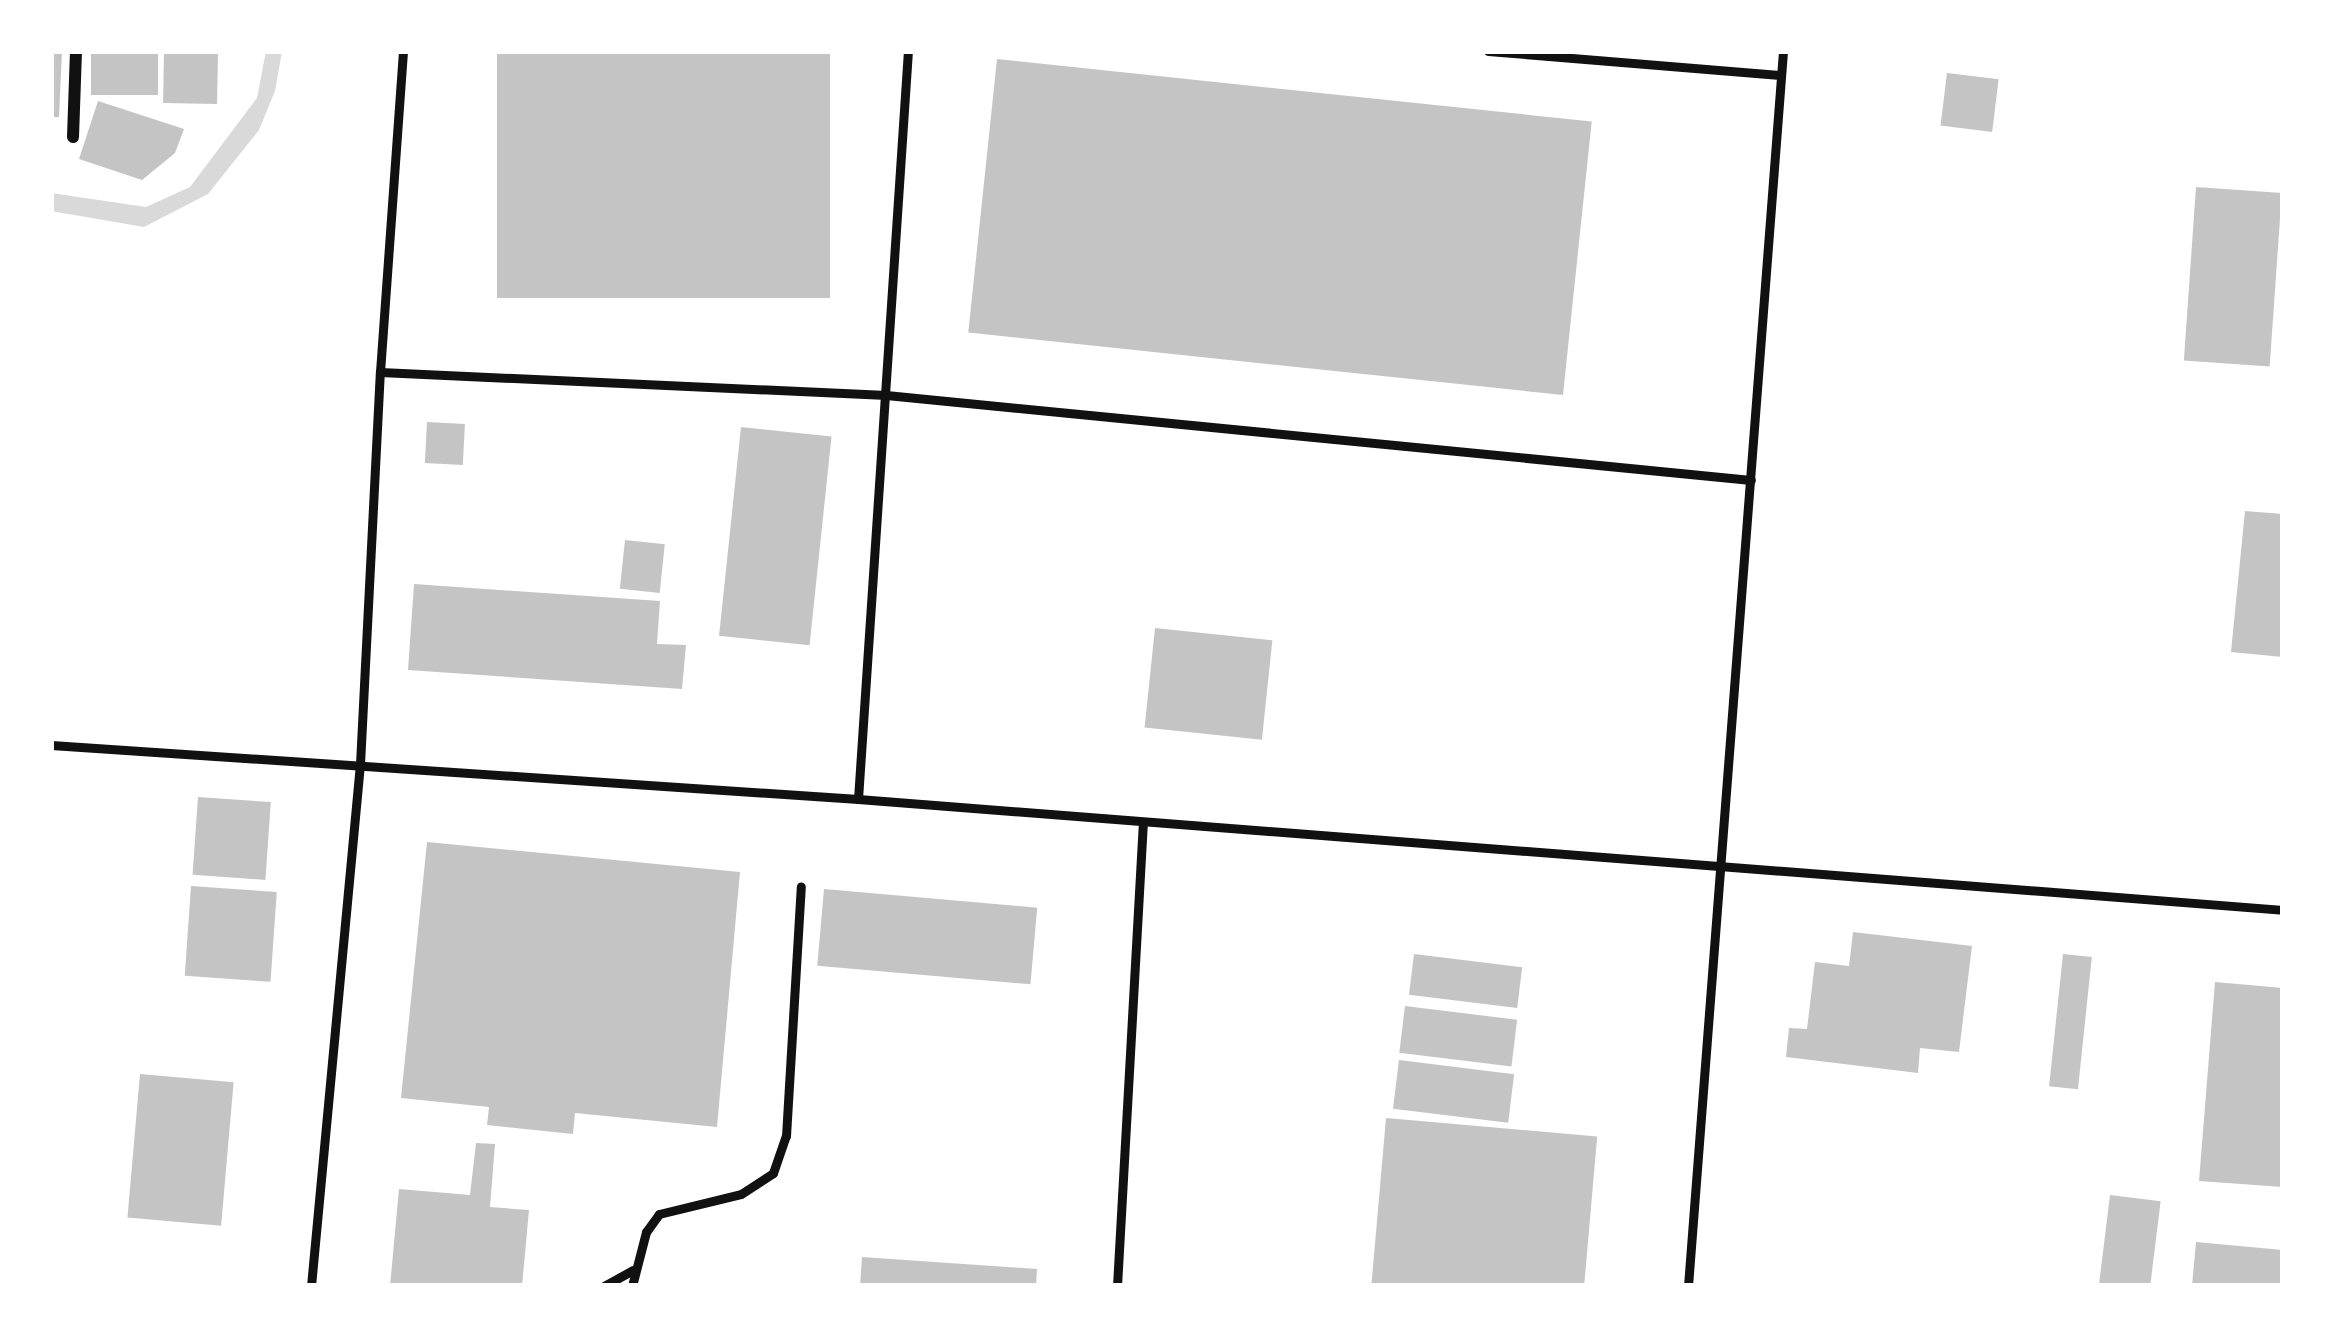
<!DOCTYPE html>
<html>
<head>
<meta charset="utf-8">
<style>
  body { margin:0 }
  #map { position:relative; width:2334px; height:1337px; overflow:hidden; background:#fff; font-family:Overpass,sans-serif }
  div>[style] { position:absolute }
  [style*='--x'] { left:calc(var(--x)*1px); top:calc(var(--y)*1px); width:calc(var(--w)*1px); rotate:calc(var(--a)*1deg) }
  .water>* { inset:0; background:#d9d9d9 }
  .building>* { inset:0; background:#c4c4c4; transform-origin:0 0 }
  .service>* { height:9px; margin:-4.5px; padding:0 4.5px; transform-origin:4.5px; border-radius:4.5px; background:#111 }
  .minor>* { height:12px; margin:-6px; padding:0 6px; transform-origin:6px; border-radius:6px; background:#111 }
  span { translate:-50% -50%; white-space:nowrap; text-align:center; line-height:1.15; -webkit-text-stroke:10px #fff; paint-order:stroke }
  .frame { position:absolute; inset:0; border:54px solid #fff; pointer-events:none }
</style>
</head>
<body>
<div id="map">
  <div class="water">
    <div style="clip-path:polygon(266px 51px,282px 51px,275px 91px,259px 130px,208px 194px,144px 227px,51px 211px,51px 193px,146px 207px,190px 187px,257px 98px)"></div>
  </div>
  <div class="building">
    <div style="clip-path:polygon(51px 51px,62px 51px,59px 117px,51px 117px)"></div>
    <div style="left:91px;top:51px;width:67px;height:44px"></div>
    <div style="left:164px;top:51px;width:54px;height:52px;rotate:1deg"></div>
    <div style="left:497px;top:51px;width:333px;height:247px"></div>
    <div style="left:997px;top:59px;width:598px;height:275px;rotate:6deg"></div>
    <div style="left:1947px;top:73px;width:52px;height:53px;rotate:7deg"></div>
    <div style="clip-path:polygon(98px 101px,184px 129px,175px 153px,142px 180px,79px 159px)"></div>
    <div style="left:2196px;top:187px;width:86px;height:174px;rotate:4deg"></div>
    <div style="left:427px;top:422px;width:38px;height:41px;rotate:3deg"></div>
    <div style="left:741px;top:427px;width:91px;height:210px;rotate:6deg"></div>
    <div style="clip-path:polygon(2245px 511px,2283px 514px,2283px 657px,2231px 652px)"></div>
    <div style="left:625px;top:540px;width:40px;height:49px;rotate:6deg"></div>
    <div style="clip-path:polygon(414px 584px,660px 601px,657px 644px,686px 645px,682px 689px,408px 670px)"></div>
    <div style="left:1155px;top:628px;width:118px;height:100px;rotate:6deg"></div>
    <div style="left:198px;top:797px;width:73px;height:78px;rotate:4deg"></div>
    <div style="clip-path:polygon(427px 842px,740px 872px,717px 1127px,575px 1113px,573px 1134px,487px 1125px,489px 1107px,401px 1098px)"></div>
    <div style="left:191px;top:886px;width:86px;height:90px;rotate:4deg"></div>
    <div style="left:824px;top:889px;width:214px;height:77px;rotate:5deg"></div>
    <div style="clip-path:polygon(1853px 932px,1972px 946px,1959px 1052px,1920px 1048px,1918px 1073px,1786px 1057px,1789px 1028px,1807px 1029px,1815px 962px,1849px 966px)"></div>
    <div style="left:1414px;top:954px;width:109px;height:41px;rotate:7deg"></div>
    <div style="left:2063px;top:954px;width:29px;height:133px;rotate:6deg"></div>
    <div style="clip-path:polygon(2215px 982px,2283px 988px,2283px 1187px,2199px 1181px)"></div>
    <div style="left:1405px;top:1006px;width:113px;height:47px;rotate:7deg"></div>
    <div style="left:1399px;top:1060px;width:116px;height:49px;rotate:7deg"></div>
    <div style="left:140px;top:1074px;width:94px;height:144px;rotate:5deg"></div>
    <div style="left:1386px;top:1118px;width:212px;height:166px;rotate:5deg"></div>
    <div style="clip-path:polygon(476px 1143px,495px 1144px,490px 1207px,529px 1210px,522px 1286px,390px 1286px,399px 1189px,470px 1195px)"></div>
    <div style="left:2110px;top:1195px;width:51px;height:90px;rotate:7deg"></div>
    <div style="clip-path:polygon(2196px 1242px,2283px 1250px,2283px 1286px,2192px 1286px)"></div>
    <div style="clip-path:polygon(862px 1257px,1037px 1269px,1036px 1286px,860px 1286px)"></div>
  </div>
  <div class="service">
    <div style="--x:1488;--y:51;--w:294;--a:4.7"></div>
    <div style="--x:380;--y:372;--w:322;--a:-85.9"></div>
    <div style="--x:51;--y:745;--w:809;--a:3.83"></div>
    <div style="--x:858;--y:799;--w:1429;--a:4.45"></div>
    <div style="--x:858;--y:799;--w:750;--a:-86.18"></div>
    <div style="--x:311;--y:1286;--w:524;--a:-84.64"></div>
    <div style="--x:360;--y:764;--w:393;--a:-87.1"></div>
    <div style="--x:380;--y:372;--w:507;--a:2.6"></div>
    <div style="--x:886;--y:395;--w:869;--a:5.61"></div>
    <div style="--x:604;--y:1286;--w:33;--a:-29"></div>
    <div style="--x:632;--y:1286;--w:56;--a:-75.5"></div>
    <div style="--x:646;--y:1232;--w:22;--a:-54"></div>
    <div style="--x:659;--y:1214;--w:84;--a:-13.7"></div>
    <div style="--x:741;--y:1194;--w:38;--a:-33"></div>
    <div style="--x:773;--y:1173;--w:39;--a:-71"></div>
    <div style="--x:786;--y:1136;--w:250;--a:-86.6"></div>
    <div style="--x:1117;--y:1286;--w:463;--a:-86.8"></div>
    <div style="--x:1688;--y:1286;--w:1239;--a:-85.6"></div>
  </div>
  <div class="minor">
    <div style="--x:73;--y:137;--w:86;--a:-88"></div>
  </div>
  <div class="frame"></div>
</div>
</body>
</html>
